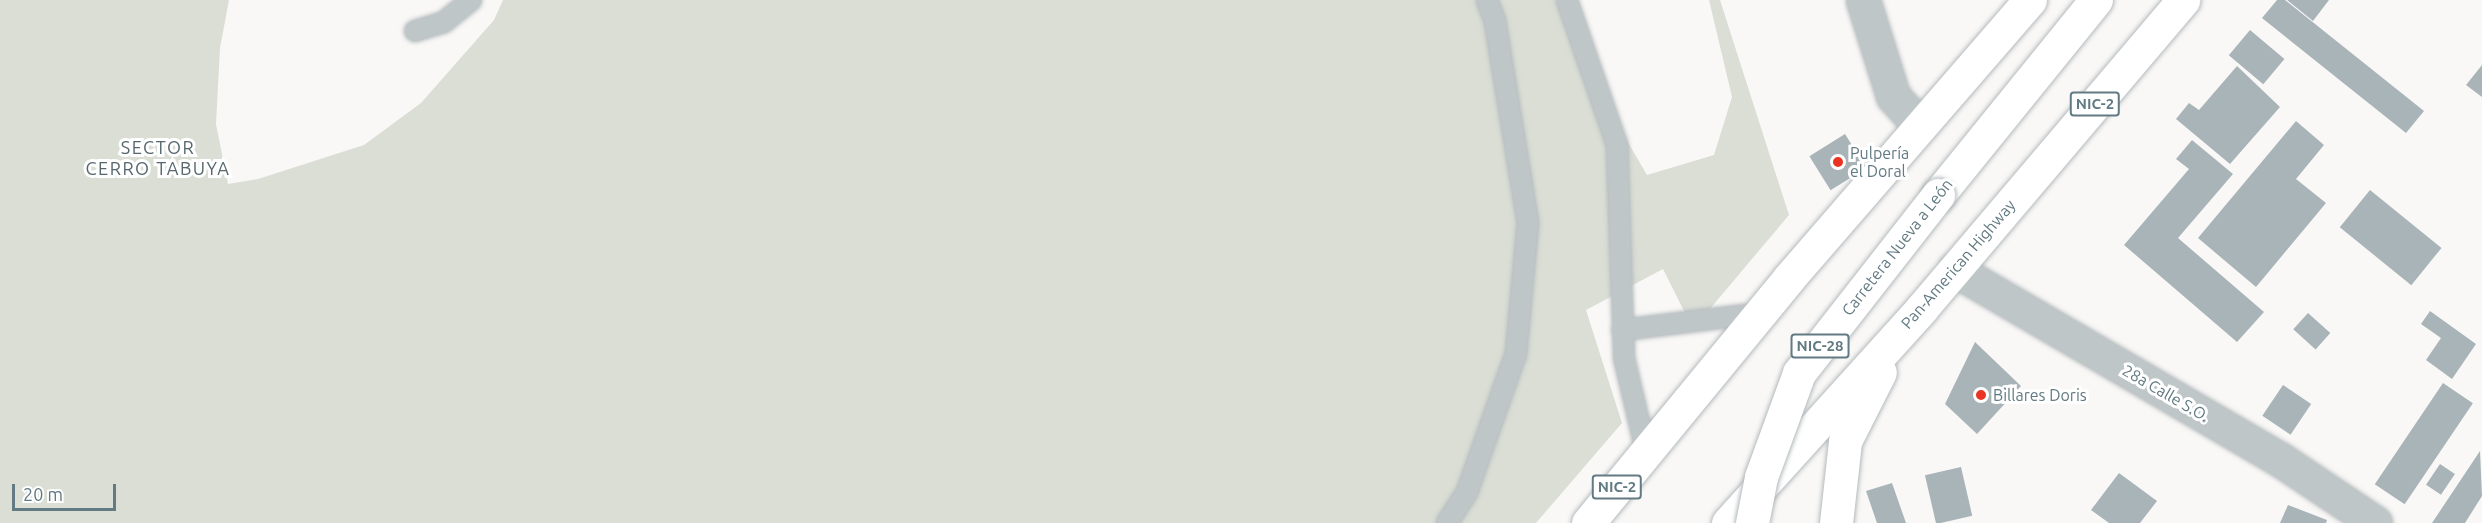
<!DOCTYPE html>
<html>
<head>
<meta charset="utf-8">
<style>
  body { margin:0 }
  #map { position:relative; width:2482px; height:523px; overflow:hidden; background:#f9f8f6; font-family:Ubuntu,sans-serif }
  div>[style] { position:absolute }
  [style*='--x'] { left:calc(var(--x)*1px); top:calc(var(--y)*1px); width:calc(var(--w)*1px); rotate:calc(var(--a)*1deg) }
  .green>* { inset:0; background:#daded5 }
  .building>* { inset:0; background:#a8b4b8; transform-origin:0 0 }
  .roads { filter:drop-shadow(0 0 2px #b4babd) drop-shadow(0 0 2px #b4babd) }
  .lane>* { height:20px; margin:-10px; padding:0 10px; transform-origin:10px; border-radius:10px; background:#bfc6c8 }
  .street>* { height:33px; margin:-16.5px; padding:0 16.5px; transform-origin:16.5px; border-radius:16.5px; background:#bfc6c8 }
  .highway>* { height:33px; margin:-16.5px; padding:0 16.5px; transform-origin:16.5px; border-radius:16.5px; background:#fff }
  .bridges { filter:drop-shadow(0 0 2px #b4babd) drop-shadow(0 0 2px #b4babd) }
  .highway-bridge>* { height:33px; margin:-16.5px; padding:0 16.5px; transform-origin:16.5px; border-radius:16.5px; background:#fff }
  .dots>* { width:16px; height:16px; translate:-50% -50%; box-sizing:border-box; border:3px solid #fff; border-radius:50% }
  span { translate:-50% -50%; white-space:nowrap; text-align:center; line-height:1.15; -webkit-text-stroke:6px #fff; paint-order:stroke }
  .shield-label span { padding:2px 4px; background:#fff; border:2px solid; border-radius:4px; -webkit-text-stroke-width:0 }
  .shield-label { font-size:15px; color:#627a83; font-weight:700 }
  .poi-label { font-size:16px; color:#627a83 }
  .left { translate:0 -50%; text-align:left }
  .street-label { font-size:16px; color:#627a83 }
  .neighbourhood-label { font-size:18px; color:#55666d; letter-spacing:1.5px }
  .scale { position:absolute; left:12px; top:484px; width:104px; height:27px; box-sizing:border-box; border:3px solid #627a83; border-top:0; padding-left:8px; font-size:18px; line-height:21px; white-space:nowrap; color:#627a83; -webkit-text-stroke:4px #fff; paint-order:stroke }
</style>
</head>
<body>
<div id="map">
  <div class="green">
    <div style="clip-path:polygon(0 0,229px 0,220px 48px,216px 124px,228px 184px,258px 179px,364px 145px,421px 103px,494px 20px,503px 0,1578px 0,1622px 132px,1647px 175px,1714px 155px,1732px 97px,1709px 0,1720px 0,1789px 215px,1693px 329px,1663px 269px,1586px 310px,1622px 423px,1536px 523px,0 523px)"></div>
  </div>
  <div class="building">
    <div style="clip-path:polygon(2277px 0,2285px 0,2424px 111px,2406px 133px,2262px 18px)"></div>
    <div style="clip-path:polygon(2287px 0,2329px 0,2313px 21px)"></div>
    <div style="left:2250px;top:30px;width:45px;height:33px;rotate:40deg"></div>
    <div style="clip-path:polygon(2482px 65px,2482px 97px,2466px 85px)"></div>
    <div style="clip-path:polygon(2237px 66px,2280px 107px,2230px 164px,2176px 119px,2189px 103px,2199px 110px)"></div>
    <div style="clip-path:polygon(2296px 121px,2324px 145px,2296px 179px,2326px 203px,2256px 287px,2198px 238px)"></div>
    <div style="left:1845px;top:134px;width:40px;height:42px;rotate:58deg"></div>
    <div style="clip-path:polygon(2192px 140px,2233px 174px,2178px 238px,2264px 312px,2237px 342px,2124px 245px,2189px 169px,2176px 159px)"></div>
    <div style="left:2370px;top:190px;width:92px;height:48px;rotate:39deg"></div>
    <div style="clip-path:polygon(2430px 311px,2476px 344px,2452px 379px,2426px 360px,2441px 338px,2421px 324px)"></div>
    <div style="left:2308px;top:313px;width:30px;height:22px;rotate:42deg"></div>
    <div style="clip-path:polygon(1975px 342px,2021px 386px,1977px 434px,1945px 404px)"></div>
    <div style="left:2443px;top:383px;width:36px;height:122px;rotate:34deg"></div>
    <div style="left:2283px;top:385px;width:34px;height:37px;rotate:34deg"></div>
    <div style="clip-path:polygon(2480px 451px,2482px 496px,2465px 523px,2432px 523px)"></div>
    <div style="left:2440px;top:464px;width:18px;height:25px;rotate:34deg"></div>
    <div style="left:1961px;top:467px;width:50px;height:37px;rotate:77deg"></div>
    <div style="clip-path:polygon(2119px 473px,2157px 501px,2140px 523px,2109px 523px,2091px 510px)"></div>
    <div style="clip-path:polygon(1892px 483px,1906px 523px,1877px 523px,1866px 491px)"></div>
    <div style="clip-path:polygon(2288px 505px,2327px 520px,2326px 523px,2280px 523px)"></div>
  </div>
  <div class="roads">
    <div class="lane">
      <div style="--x:1567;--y:0;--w:152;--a:70.9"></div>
      <div style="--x:1617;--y:144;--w:214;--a:88.1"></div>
      <div style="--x:1624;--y:358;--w:96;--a:76.7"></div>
      <div style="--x:415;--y:31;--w:30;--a:-17"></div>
      <div style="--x:444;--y:22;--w:35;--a:-39"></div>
      <div style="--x:1622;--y:330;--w:139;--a:-7"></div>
      <div style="--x:1447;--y:523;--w:37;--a:-57"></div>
      <div style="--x:1467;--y:492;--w:146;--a:-70.5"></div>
      <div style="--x:1516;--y:354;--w:132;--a:-84.8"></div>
      <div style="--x:1528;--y:223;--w:205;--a:-99.3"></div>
      <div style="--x:1495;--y:21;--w:22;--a:-111"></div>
    </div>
    <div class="street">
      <div style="--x:1863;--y:0;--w:101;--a:72.6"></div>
      <div style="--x:1893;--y:96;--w:39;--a:48"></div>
      <div style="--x:1954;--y:269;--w:379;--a:30.3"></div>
      <div style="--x:2281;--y:460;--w:113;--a:33.8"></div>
    </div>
    <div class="highway">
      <div style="--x:1938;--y:195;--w:251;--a:-51"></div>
      <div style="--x:1588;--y:523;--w:317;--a:-50.6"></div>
      <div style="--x:1789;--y:278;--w:368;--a:-49.1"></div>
      <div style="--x:1728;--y:523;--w:290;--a:-47.9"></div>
      <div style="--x:1922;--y:308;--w:404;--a:-49.7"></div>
      <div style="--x:1836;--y:523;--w:82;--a:-83.7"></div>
      <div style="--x:1845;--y:441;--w:77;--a:-63.1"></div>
    </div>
  </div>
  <div class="bridges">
    <div class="highway-bridge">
      <div style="--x:1752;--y:523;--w:47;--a:-78.9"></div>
      <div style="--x:1761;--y:477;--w:111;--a:-69.9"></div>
      <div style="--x:1799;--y:373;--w:226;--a:-52"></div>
    </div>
  </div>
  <div class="dots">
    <div style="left:1838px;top:162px;background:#eb3324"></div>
    <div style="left:1981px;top:395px;background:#eb3324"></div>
  </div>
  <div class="shield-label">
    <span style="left:2095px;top:104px">NIC-2</span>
    <span style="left:1820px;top:346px">NIC-28</span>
    <span style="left:1617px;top:487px">NIC-2</span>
  </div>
  <div class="poi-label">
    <span class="left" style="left:1850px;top:162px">Pulpería<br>el Doral</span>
    <span class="left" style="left:1993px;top:395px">Billares Doris</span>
  </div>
  <div class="street-label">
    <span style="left:1897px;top:247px;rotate:-52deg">Carretera Nueva a León</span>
    <span style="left:1958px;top:264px;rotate:-49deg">Pan-American Highway</span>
    <span style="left:2166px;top:393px;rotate:30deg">28a Calle S.O.</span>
  </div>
  <div class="neighbourhood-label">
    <span style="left:158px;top:158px">SECTOR<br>CERRO TABUYA</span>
  </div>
  <div class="scale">20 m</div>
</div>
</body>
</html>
